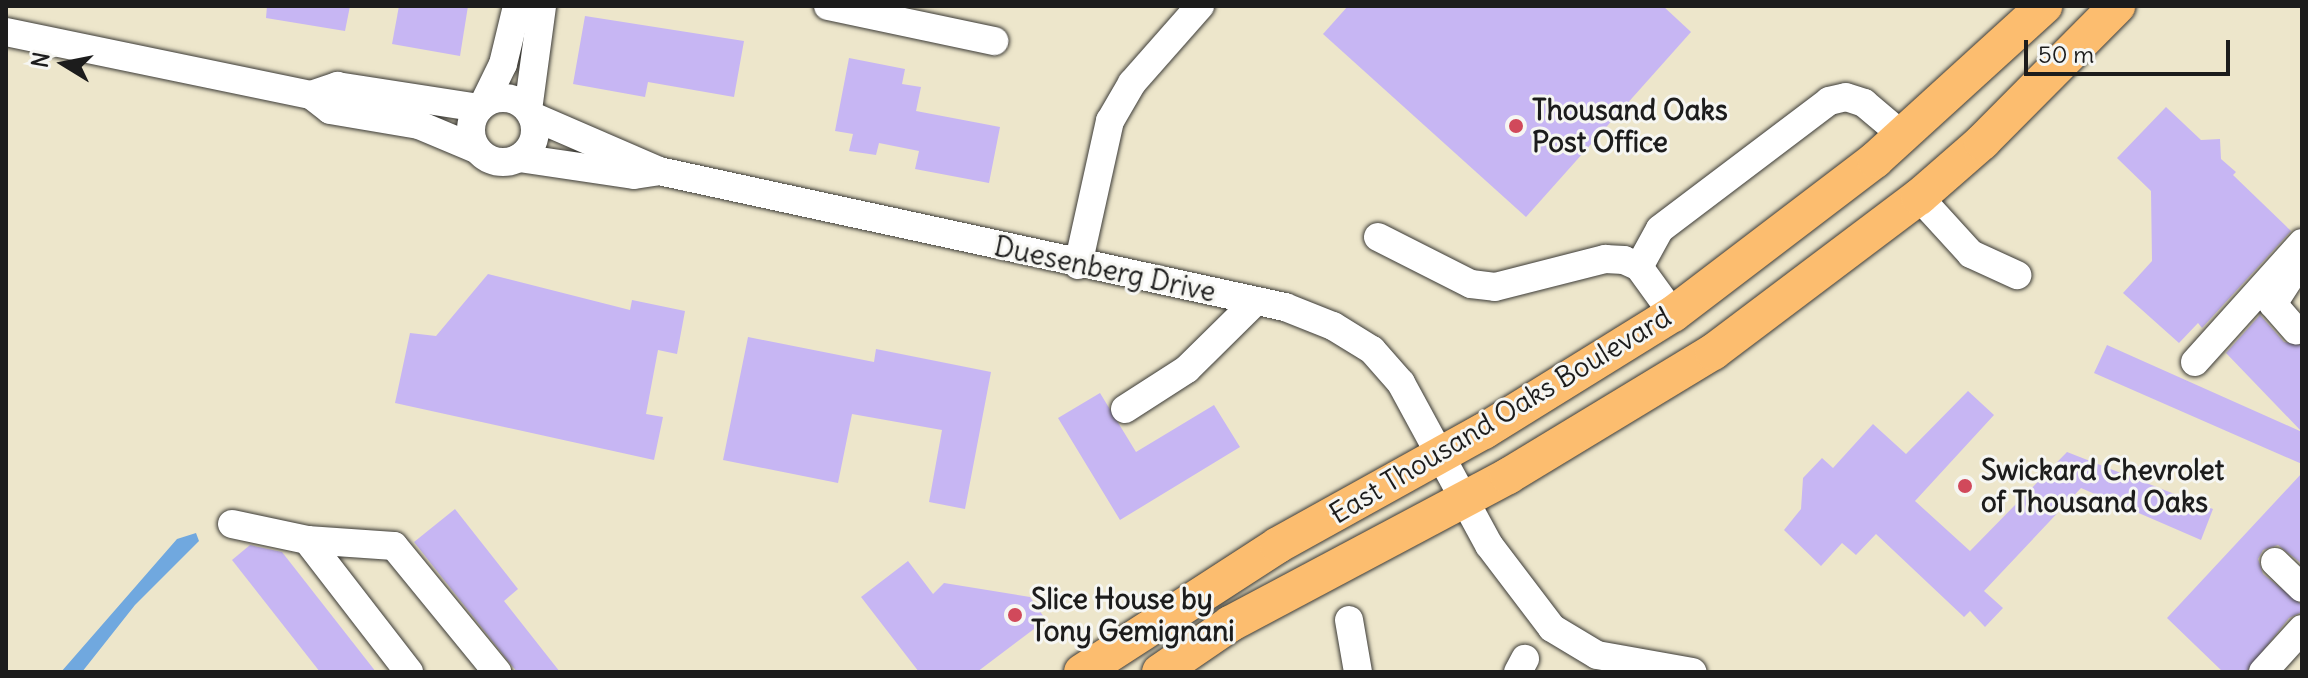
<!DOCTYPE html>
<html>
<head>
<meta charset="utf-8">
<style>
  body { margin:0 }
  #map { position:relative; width:2308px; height:678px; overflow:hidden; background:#ede6cb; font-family:Delius,sans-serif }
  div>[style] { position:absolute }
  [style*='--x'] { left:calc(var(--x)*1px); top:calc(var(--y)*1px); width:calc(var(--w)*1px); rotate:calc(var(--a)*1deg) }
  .water>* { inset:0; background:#70a8df }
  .building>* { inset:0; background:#c7b6f3 }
  .roads { filter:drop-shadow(0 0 2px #3b3a36) drop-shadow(0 0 2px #3b3a36) }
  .minor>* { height:28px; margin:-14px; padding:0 14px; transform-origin:14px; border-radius:14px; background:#fff }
  .minor>.ring { margin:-14px; padding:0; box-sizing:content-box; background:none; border:28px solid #fff; border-radius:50% }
  .major>* { height:36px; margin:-18px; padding:0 18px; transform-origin:18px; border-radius:18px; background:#fcbd6f }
  .dots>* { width:22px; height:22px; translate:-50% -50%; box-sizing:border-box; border:4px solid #f6f6f2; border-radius:50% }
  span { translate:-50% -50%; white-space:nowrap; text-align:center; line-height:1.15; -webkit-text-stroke:6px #f6f6f2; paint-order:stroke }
  .poi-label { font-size:28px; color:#1c1c1c; font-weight:700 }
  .left { translate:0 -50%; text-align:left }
  .street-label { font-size:28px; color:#1c1c1c }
  .frame { position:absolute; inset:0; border:8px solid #1c1c1c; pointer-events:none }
  .north { position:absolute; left:24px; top:24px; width:80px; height:80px; -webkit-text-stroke:6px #f6f6f2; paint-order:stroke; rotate:280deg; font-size:22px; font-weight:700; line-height:32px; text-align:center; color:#1c1c1c }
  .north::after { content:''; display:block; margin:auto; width:28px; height:36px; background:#1c1c1c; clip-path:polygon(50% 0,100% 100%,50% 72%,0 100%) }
  .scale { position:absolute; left:2024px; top:40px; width:206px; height:36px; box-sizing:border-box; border:4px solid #1c1c1c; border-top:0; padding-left:10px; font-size:24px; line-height:28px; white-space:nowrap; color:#1c1c1c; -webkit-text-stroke:6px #f6f6f2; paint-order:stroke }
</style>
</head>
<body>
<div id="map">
  <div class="water">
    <div style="clip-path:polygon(196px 533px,199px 541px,135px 605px,82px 672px,61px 672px,177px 539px)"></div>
  </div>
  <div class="building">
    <div style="clip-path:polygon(267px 6px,350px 6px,345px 31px,266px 18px)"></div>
    <div style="clip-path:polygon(399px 6px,468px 6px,460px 56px,392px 44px)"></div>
    <div style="clip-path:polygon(1348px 6px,1663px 6px,1691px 32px,1526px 217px,1323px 34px)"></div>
    <div style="clip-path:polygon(585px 16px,744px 41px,734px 97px,648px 82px,645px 97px,573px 84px)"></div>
    <div style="clip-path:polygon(849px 58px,905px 69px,902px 84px,921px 87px,916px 111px,1000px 127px,989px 183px,915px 169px,919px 151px,879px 143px,876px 155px,849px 151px,853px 134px,835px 131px)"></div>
    <div style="clip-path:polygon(2166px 107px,2201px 140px,2220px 139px,2221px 159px,2236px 172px,2233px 175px,2291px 231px,2202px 328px,2198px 323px,2179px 343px,2123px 293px,2152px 261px,2151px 191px,2117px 158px)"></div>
    <div style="clip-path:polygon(488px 274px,630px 310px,632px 300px,685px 311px,677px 354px,658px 350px,646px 414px,663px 417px,654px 460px,395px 403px,410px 333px,436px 336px)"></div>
    <div style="clip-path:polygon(2260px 315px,2284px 342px,2302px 345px,2302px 464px,2094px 373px,2107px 345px,2302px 432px,2226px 353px)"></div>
    <div style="clip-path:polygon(748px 337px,874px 362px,876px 349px,991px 372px,965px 509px,929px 502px,942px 430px,852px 414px,838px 483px,723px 460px)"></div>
    <div style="clip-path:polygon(1968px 391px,1994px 415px,1915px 501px,1970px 551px,2067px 452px,2213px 509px,2201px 540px,2081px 488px,1984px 591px,2003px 608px,1985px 627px,1970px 611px,1964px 617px,1876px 534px,1856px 555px,1842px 543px,1821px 566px,1784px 530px,1801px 509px,1803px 478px,1822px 458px,1833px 468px,1873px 424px,1906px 454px)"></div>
    <div style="clip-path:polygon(1100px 393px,1136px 452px,1214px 405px,1240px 447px,1120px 520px,1058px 418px)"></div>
    <div style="clip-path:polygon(2302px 473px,2302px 564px,2278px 545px,2263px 550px,2258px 559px,2263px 574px,2302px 605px,2302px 612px,2289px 618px,2246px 672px,2223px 672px,2167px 618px)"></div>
    <div style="clip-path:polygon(455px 509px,518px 589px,504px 601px,560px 672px,517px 672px,414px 542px)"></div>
    <div style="clip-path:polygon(250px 545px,282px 552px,376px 672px,320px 672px,232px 560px)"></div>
    <div style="clip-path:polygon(908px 561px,933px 594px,944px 583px,1030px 597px,1046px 620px,977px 672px,919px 672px,861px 597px)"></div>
  </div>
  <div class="roads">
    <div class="minor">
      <div style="--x:828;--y:6;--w:170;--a:11.9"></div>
      <div style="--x:6;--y:32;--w:311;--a:11.7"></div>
      <div style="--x:311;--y:95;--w:24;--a:38"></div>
      <div style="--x:330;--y:110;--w:90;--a:9.6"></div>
      <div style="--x:419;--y:125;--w:62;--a:22.8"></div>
      <div style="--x:311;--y:95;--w:28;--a:-19"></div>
      <div style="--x:337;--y:86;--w:144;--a:8.8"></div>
      <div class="ring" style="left:471px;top:98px;width:36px;height:36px"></div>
      <div style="--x:484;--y:103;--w:43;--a:-64"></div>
      <div style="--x:503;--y:64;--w:60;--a:-76.4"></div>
      <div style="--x:528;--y:110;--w:105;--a:-82.3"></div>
      <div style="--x:532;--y:116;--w:138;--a:23.4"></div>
      <div style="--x:659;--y:171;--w:641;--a:12.26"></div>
      <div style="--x:1285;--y:307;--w:52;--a:21.6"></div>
      <div style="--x:1333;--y:326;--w:46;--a:31.6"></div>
      <div style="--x:1372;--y:350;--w:44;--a:48.7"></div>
      <div style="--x:1401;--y:383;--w:184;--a:61.5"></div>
      <div style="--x:1489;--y:545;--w:104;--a:52.8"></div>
      <div style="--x:1552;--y:628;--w:52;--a:31"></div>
      <div style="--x:1597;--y:655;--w:97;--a:10.1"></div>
      <div style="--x:519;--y:158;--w:116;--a:8.4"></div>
      <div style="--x:634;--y:175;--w:25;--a:-9"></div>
      <div style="--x:1919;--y:197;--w:77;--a:47.6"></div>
      <div style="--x:1971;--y:254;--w:51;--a:24.5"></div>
      <div style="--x:1378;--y:237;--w:104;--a:26.8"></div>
      <div style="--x:1471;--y:284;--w:24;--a:7"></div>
      <div style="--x:1495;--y:287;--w:114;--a:-14.3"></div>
      <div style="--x:1605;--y:259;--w:19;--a:3"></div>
      <div style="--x:1624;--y:260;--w:17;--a:25"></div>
      <div style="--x:1639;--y:267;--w:58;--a:54.1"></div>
      <div style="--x:1078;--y:265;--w:148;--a:-77.5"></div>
      <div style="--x:1110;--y:121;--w:44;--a:-59.9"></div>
      <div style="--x:1132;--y:83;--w:103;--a:-48.6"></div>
      <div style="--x:1639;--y:267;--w:43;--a:-61.1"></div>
      <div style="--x:1660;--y:229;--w:212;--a:-37.1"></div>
      <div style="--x:1829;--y:101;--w:17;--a:-13"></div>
      <div style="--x:1846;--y:97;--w:19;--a:18"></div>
      <div style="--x:1864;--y:103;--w:51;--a:40.2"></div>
      <div style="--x:2293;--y:273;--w:37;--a:123"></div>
      <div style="--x:2273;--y:304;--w:35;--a:49"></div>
      <div style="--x:2195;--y:362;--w:160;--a:-48"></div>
      <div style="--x:1125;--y:409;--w:74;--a:-32.8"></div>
      <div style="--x:1187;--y:369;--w:97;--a:-44.6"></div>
      <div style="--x:232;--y:524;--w:77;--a:12"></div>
      <div style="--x:307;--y:540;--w:87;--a:3.9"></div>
      <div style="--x:394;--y:546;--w:163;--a:50.7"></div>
      <div style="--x:307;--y:540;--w:167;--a:52.3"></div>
      <div style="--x:2275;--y:562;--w:37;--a:44"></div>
      <div style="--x:1349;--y:620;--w:53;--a:80.2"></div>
      <div style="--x:1518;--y:672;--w:15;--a:-62"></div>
      <div style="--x:2263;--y:672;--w:58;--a:-47.8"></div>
    </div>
    <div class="major">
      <div style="--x:1082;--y:672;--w:234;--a:-32.9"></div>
      <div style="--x:1278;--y:545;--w:235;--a:-29"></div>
      <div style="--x:1484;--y:431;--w:222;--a:-31.8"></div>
      <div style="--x:1673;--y:314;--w:254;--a:-37.3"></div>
      <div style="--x:1875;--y:160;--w:229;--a:-42.3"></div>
      <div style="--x:1160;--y:672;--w:85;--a:-34.4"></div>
      <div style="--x:1230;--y:624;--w:315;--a:-28"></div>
      <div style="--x:1508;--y:476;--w:240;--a:-31.2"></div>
      <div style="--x:1713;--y:352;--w:258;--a:-37"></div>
      <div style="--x:1919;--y:197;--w:84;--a:-41.1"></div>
      <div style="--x:1982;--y:142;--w:192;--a:-45.2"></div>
    </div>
  </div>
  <div class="dots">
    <div style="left:1516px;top:126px;background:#d1495b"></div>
    <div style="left:1965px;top:486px;background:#d1495b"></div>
    <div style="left:1015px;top:615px;background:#d1495b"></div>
  </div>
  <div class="poi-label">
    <span class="left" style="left:1532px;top:126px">Thousand Oaks<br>Post Office</span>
    <span class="left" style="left:1981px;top:486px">Swickard Chevrolet<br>of Thousand Oaks</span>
    <span class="left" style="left:1031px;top:615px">Slice House by<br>Tony Gemignani</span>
  </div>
  <div class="street-label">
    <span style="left:1105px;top:269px;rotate:12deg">Duesenberg Drive</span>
    <span style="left:1500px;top:415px;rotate:-31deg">East Thousand Oaks Boulevard</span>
  </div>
  <div class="frame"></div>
  <div class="north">N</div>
  <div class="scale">50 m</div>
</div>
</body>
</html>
